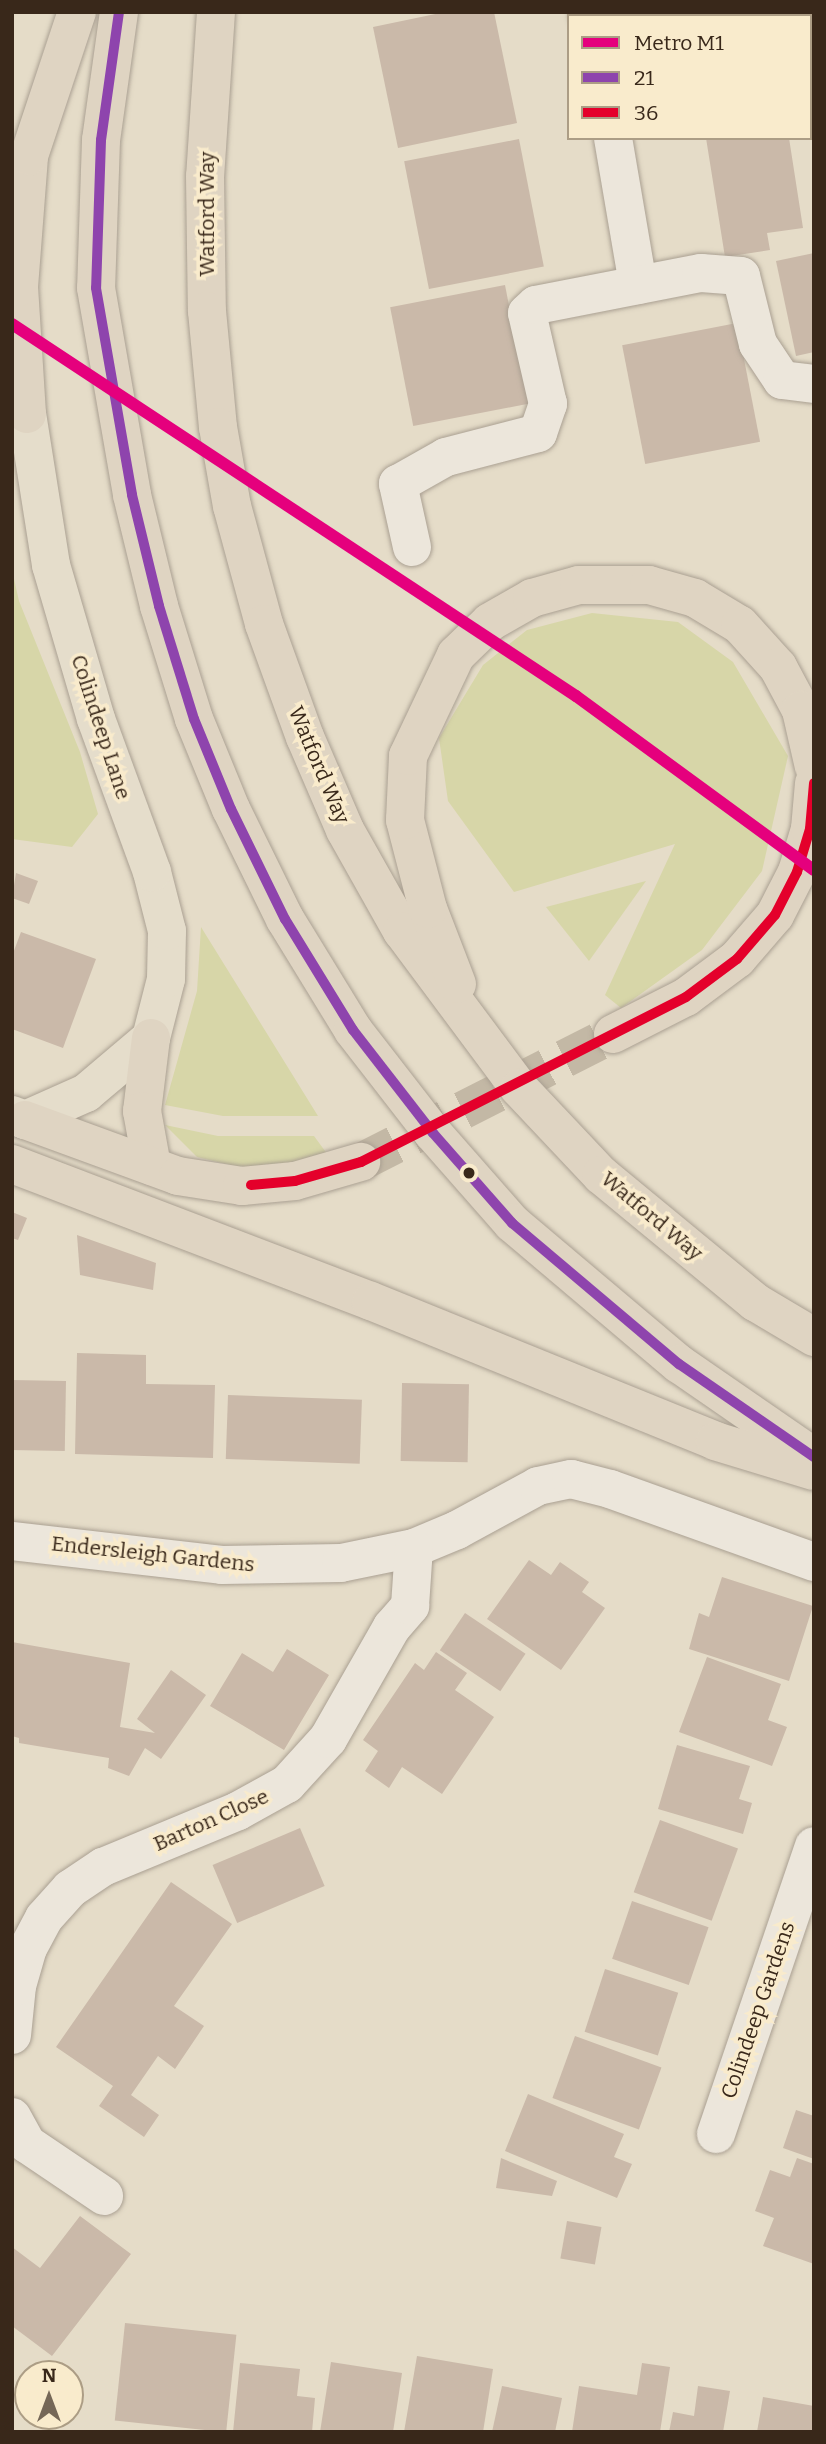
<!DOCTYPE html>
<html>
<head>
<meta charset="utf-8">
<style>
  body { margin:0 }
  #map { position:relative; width:826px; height:2444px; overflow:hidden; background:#e5dcc8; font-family:Bitter,serif }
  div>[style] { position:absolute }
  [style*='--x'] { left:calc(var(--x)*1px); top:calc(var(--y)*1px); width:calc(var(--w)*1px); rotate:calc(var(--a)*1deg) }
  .green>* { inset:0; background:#d7d6a8 }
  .building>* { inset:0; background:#cab9a9; transform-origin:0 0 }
  .trunk-tunnel>* { height:38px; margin-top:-19px; transform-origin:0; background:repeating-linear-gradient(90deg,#c3b8a5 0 38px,transparent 0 57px) }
  .roads { filter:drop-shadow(0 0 2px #aaa092) drop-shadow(0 0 2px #aaa092) }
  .minor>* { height:38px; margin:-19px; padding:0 19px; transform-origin:19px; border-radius:19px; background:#ece6db }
  .primary>* { height:38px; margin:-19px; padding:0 19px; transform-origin:19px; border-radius:19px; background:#e5ddcb }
  .trunk>* { height:38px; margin:-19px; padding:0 19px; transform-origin:19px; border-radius:19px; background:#dfd4c2 }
  .bus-1>* { height:10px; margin:-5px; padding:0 5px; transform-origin:5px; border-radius:5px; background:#8e44ad }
  .bus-2>* { height:10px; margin:-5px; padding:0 5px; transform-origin:5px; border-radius:5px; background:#e4002b }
  .metro-1>* { height:12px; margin:-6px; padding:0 6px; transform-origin:6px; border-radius:6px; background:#e5007d }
  .dots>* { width:19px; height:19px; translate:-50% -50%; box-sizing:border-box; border:4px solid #f9ebcc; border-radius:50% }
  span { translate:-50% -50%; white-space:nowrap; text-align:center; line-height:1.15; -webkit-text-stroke:7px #f9ebcc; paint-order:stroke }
  .street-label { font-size:21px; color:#39281a }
  .frame { position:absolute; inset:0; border:14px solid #39281a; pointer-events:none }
  .legend { position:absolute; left:567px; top:14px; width:245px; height:126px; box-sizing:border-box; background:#f9ebcc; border:2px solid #ac9d85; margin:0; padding:9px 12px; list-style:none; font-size:21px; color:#39281a }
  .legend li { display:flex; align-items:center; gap:14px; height:35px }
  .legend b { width:35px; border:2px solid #ac9d85 }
  .north { position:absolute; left:14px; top:2360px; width:70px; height:70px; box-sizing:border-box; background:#f9ebcc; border:2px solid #ac9d85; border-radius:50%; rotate:0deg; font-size:19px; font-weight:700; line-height:28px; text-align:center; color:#39281a }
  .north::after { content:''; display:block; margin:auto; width:24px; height:32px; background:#756757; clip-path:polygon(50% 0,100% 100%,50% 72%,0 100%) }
</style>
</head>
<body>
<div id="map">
  <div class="green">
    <div style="clip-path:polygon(12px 570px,19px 601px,80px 752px,98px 814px,72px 847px,12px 839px)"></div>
    <div style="clip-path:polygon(592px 613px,678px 622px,733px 662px,788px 756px,762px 871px,702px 950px,621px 1008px,605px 995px,675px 844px,514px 892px,448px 801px,439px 738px,483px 665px,527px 630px)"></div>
    <div style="clip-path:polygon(646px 881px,589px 961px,546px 907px)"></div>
    <div style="clip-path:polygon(201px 927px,318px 1116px,223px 1116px,165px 1105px,197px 991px)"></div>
    <div style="clip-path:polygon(165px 1125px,218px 1136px,314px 1136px,328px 1155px,283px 1168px,242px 1168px,197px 1157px)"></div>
  </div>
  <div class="building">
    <div style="clip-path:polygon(445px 12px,494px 12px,517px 123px,398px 148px,373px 27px)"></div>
    <div style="left:685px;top:12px;width:76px;height:4px"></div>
    <div style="clip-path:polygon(706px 138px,789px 138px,803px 228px,767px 233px,770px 250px,725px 257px)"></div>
    <div style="left:519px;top:139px;width:130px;height:117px;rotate:79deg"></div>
    <div style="clip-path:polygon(814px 253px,814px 352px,796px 356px,776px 261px)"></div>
    <div style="left:505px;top:285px;width:121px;height:117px;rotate:79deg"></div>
    <div style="left:737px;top:323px;width:121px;height:117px;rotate:79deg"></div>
    <div style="clip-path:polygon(16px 873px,38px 881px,29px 904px,12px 898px)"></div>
    <div style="clip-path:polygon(21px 932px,96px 959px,63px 1048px,12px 1029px,12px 956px)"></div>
    <div style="clip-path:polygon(12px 1212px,27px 1218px,18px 1240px,12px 1238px)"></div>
    <div style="clip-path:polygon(77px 1235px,156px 1263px,153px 1290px,80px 1275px)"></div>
    <div style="clip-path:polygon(77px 1353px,146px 1355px,146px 1384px,215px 1385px,213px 1458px,75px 1454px)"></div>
    <div style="left:12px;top:1380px;width:54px;height:70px;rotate:1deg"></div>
    <div style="left:402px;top:1383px;width:67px;height:78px;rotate:1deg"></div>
    <div style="left:228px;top:1395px;width:134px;height:64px;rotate:2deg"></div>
    <div style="clip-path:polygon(529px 1560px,551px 1575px,560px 1562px,589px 1582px,582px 1592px,605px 1608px,561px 1670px,487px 1619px)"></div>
    <div style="clip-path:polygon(722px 1577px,813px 1606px,789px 1681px,689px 1649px,699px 1613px,709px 1617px)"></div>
    <div style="left:465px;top:1613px;width:73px;height:45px;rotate:34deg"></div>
    <div style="clip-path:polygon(12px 1642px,130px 1663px,120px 1727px,155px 1733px,137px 1719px,171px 1670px,206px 1695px,161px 1759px,145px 1748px,129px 1776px,108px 1768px,109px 1758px,19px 1743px,19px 1738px,12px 1736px)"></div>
    <div style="clip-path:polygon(287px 1649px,329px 1675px,284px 1750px,210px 1706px,242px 1653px,273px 1672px)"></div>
    <div style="clip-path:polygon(436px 1652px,467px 1673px,455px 1690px,494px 1717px,442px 1794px,402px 1767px,389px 1788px,365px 1771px,378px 1751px,363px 1740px,415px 1663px,424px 1670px)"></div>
    <div style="clip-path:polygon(707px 1657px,781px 1684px,768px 1720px,787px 1727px,772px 1766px,679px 1732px)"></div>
    <div style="clip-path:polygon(677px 1745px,750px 1766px,739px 1799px,752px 1803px,743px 1834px,658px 1809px)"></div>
    <div style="left:660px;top:1820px;width:83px;height:77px;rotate:20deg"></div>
    <div style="left:300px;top:1828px;width:63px;height:95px;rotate:67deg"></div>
    <div style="clip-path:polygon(171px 1882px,232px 1924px,174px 2006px,204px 2026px,175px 2069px,158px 2056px,131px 2095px,159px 2115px,144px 2137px,99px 2106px,113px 2086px,56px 2047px)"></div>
    <div style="left:632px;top:1901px;width:81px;height:61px;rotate:19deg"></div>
    <div style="left:605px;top:1969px;width:77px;height:66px;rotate:18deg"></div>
    <div style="left:575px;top:2036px;width:92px;height:66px;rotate:20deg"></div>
    <div style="clip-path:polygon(528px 2094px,624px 2134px,614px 2157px,632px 2164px,617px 2198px,505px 2151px)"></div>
    <div style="clip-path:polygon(796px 2110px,814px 2116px,814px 2159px,783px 2148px)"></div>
    <div style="clip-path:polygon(501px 2158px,557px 2181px,552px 2196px,496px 2188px)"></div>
    <div style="clip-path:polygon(797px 2158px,814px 2164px,814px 2264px,763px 2246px,774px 2218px,755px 2211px,770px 2170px,790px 2177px)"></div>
    <div style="clip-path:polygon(80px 2216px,131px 2254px,52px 2356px,12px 2326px,12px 2247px,40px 2268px)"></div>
    <div style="left:567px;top:2221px;width:35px;height:38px;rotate:10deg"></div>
    <div style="left:125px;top:2323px;width:112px;height:98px;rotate:6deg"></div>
    <div style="clip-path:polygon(417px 2356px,493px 2369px,483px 2432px,404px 2432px)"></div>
    <div style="clip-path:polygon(331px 2362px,402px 2373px,393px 2432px,320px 2432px)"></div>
    <div style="clip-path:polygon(240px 2363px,300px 2369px,297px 2396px,315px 2398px,312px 2432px,233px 2432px)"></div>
    <div style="clip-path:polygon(642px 2363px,670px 2367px,660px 2432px,572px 2432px,579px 2386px,637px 2395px)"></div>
    <div style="clip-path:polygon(502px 2386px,562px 2398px,555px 2432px,492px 2432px)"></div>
    <div style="clip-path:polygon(698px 2386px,730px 2391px,723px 2432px,669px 2432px,673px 2412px,694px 2416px)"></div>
    <div style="clip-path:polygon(763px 2397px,814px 2406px,814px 2432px,757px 2432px)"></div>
  </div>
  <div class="trunk-tunnel">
    <div style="--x:361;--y:1162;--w:283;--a:-26.9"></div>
  </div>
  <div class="roads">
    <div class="minor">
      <div style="--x:588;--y:12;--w:4;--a:76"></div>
      <div style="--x:810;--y:40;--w:4;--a:0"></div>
      <div style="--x:613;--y:138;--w:149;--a:80.3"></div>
      <div style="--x:412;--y:547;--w:65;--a:-102.5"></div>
      <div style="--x:398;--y:484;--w:55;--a:-29.4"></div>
      <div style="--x:446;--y:457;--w:95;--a:-14.6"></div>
      <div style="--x:538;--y:433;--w:31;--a:-71"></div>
      <div style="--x:548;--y:404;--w:93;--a:-103"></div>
      <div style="--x:527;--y:313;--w:12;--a:-42"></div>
      <div style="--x:536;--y:305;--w:168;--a:-11"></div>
      <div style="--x:701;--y:273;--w:40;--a:4.3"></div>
      <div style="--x:741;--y:276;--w:70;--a:76"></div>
      <div style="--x:758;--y:344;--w:43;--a:56.3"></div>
      <div style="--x:782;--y:380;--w:32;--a:7"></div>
      <div style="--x:12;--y:1541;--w:211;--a:6.5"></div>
      <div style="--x:222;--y:1565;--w:119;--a:-1"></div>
      <div style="--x:341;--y:1563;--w:75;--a:-11.6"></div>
      <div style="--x:414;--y:1548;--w:47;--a:-22.7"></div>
      <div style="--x:457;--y:1530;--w:92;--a:-28.5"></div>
      <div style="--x:538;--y:1486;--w:34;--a:-12"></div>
      <div style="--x:571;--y:1479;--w:40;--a:14.4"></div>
      <div style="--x:610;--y:1489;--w:217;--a:19.7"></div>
      <div style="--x:12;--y:2035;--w:49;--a:-84.2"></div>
      <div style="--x:17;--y:1986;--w:37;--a:-74"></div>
      <div style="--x:27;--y:1950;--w:36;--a:-62"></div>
      <div style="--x:44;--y:1918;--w:39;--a:-48"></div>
      <div style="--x:70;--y:1889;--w:40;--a:-34"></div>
      <div style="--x:103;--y:1867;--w:146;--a:-22.5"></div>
      <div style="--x:238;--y:1811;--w:56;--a:-28.9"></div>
      <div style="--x:287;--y:1784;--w:61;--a:-47.7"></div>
      <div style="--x:328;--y:1739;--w:129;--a:-60.3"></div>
      <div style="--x:392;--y:1627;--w:28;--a:-49"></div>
      <div style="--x:410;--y:1606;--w:58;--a:-86.1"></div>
      <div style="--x:12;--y:2117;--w:31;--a:61"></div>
      <div style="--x:27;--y:2144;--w:93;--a:34"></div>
      <div style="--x:716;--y:2134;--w:304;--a:-71.2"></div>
    </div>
    <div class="primary">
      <div style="--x:12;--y:1115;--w:14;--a:21"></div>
      <div style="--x:25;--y:1120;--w:67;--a:-23.9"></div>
      <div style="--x:86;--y:1093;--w:85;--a:-40.2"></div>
      <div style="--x:151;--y:1038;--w:61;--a:-75.7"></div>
      <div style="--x:166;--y:979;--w:48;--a:-88.8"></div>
      <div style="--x:167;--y:931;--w:61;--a:-104.3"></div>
      <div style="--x:152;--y:872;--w:163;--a:-110.1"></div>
      <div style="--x:96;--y:719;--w:160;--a:-106.3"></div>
      <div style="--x:51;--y:565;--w:153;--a:-99"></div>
    </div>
    <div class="trunk">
      <div style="--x:119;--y:12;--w:129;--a:98"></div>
      <div style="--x:101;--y:140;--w:148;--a:91.9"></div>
      <div style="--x:96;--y:288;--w:210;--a:80.1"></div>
      <div style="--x:132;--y:495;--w:114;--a:76.3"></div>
      <div style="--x:159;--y:606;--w:118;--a:72.8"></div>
      <div style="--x:194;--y:719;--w:97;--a:67.7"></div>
      <div style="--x:231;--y:809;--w:123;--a:63.9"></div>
      <div style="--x:285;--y:919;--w:130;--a:58.5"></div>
      <div style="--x:353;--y:1030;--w:130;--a:52.2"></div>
      <div style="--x:433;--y:1133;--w:120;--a:48.7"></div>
      <div style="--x:512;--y:1223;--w:219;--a:40.2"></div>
      <div style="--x:679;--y:1364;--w:164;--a:34.6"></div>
      <div style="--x:216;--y:12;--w:164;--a:93.8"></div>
      <div style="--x:205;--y:176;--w:135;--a:89.2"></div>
      <div style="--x:207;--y:311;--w:117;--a:84.6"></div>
      <div style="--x:218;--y:427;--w:80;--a:80"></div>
      <div style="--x:232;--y:506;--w:122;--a:74.8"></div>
      <div style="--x:264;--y:624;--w:120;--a:70.1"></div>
      <div style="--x:305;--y:737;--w:101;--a:66.7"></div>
      <div style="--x:345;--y:830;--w:116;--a:60.6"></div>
      <div style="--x:402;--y:931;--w:196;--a:53.3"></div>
      <div style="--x:519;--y:1088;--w:120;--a:46.7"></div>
      <div style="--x:601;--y:1175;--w:200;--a:39.5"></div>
      <div style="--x:755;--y:1302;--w:69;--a:30.7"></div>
      <div style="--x:27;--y:414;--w:127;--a:-93.6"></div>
      <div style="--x:19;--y:287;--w:131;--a:-85.6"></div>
      <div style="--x:29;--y:156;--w:152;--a:-71.6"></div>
      <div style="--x:457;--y:984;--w:80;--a:-111.1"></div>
      <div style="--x:428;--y:909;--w:92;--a:-104.5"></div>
      <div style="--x:405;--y:820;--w:64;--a:-87.3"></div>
      <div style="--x:408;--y:756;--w:112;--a:-64.6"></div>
      <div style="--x:456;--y:655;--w:47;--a:-44.1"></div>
      <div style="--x:490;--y:622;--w:48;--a:-29.7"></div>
      <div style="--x:532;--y:598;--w:49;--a:-15.5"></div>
      <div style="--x:579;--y:585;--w:70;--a:0"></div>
      <div style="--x:649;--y:585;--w:48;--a:15.8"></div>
      <div style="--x:695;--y:598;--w:52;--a:31"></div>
      <div style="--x:740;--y:625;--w:57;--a:47.9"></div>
      <div style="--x:778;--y:667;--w:49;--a:61.9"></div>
      <div style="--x:801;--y:710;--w:58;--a:77.2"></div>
      <div style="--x:613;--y:1034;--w:82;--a:-26.9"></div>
      <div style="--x:686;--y:997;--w:64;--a:-36.7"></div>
      <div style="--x:737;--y:959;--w:58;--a:-49.2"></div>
      <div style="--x:775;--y:915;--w:48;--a:-62.9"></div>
      <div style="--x:797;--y:872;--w:45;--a:-73.2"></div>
      <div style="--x:810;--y:829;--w:46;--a:-85"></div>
      <div style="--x:151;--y:1038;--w:74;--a:97"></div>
      <div style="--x:142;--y:1111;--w:56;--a:79.7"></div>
      <div style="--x:25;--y:1120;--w:163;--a:20.1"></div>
      <div style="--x:178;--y:1176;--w:65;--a:8.9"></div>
      <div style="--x:242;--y:1186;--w:53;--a:-5.4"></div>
      <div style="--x:295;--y:1181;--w:69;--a:-16.1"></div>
      <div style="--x:12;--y:1164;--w:384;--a:20.9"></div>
      <div style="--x:371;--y:1301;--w:371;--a:22.1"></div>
      <div style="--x:715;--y:1441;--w:103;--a:16.9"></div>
    </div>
  </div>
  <div class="bus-1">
    <div style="--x:119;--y:12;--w:129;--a:98"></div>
    <div style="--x:101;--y:140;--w:148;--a:91.9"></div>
    <div style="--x:96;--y:288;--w:210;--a:80.1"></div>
    <div style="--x:132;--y:495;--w:114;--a:76.3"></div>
    <div style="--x:159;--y:606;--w:118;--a:72.8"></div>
    <div style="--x:194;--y:719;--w:97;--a:67.7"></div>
    <div style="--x:231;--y:809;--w:123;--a:63.9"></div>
    <div style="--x:285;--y:919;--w:130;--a:58.5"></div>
    <div style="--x:353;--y:1030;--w:130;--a:52.2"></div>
    <div style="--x:433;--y:1133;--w:120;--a:48.7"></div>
    <div style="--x:512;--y:1223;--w:219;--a:40.2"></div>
    <div style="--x:679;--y:1364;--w:164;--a:34.6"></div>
  </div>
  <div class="bus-2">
    <div style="--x:251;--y:1185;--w:44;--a:-5.2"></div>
    <div style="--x:295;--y:1181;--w:69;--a:-16.1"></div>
    <div style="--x:361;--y:1162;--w:364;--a:-26.9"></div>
    <div style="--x:686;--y:997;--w:64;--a:-36.7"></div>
    <div style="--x:737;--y:959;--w:58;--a:-49.2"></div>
    <div style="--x:775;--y:915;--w:48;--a:-62.9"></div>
    <div style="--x:797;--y:872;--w:45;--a:-73.2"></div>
    <div style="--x:810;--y:829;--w:46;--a:-85"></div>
  </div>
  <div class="metro-1">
    <div style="--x:12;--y:324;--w:676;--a:33.41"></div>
    <div style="--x:576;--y:696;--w:295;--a:36.2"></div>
  </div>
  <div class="dots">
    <div style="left:469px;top:1173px;background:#39281a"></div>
  </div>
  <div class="street-label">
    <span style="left:207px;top:214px;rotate:-90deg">Watford Way</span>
    <span style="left:101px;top:727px;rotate:72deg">Colindeep Lane</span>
    <span style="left:319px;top:765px;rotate:67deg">Watford Way</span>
    <span style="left:652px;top:1216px;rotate:40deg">Watford Way</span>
    <span style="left:153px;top:1554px;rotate:6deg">Endersleigh Gardens</span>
    <span style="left:211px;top:1820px;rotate:-24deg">Barton Close</span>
    <span style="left:758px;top:2010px;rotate:-71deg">Colindeep Gardens</span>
  </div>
  <div class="frame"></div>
  <ul class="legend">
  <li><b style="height:9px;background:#e5007d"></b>Metro M1</li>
  <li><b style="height:9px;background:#8e44ad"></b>21</li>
  <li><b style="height:9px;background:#e4002b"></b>36</li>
  </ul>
  <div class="north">N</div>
</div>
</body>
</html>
